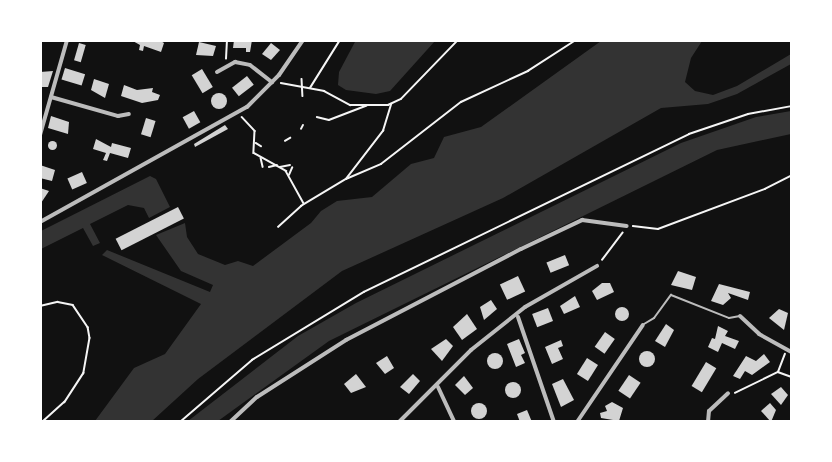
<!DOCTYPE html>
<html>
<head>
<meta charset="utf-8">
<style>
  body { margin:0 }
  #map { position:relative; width:832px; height:462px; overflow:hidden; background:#111; font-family:Cabin,sans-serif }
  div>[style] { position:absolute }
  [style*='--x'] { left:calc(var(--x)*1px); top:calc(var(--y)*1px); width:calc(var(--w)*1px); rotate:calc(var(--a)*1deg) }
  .water>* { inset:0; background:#333 }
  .building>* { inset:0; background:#d3d3d3; transform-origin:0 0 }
  .round { border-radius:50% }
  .path>* { height:1.5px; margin:-0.75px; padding:0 0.75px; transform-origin:0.75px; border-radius:0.75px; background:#f5f5f5 }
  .service>* { height:2px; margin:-1px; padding:0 1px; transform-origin:1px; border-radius:1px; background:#bcbcbc }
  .minor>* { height:4px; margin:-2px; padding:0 2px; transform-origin:2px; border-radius:2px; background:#bcbcbc }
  span { translate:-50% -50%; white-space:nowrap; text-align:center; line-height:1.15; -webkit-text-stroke:5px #fff; paint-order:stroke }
  .frame { position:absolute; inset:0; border:42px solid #fff; pointer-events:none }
</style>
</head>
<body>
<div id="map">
  <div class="water">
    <div style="clip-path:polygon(356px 40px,435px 40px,435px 41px,390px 91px,376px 94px,346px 90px,338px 85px,339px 72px)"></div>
    <div style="clip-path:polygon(601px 41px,702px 41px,691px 58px,685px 82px,695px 91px,713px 95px,737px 86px,791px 54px,791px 64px,737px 94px,708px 104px,661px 108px,503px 198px,342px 271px,198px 379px,152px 421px,95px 421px,134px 368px,165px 354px,201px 304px,102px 255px,107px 250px,210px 292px,213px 285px,181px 271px,156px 235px,185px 223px,187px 237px,198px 254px,225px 265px,238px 261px,253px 266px,311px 223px,321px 211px,337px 201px,372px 197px,411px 164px,434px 158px,444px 137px,481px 127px)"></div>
    <div style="clip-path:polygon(791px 111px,791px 134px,717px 150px,329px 341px,218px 421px,188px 421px,298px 336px,356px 303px,681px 143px,756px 117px)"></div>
    <div style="clip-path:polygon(150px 176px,156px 179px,170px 207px,149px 218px,144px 208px,128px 205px,90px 224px,100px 243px,93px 246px,83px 228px,41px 249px,41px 231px)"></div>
  </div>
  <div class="building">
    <div style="clip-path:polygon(131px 40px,159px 40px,164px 43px,161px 52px,144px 46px,143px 51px,139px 50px,140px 45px)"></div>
    <div style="clip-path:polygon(234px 40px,252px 40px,250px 52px,246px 52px,246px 48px,233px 48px)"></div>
    <div style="clip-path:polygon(199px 42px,216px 46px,213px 56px,196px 55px)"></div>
    <div style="left:79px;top:43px;width:7px;height:18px;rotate:16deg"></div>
    <div style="clip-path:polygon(271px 43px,280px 50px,271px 60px,262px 54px)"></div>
    <div style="left:65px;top:68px;width:21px;height:12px;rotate:17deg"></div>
    <div style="left:202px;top:69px;width:21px;height:12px;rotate:59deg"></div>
    <div style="clip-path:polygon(53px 71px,48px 87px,41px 87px,40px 72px)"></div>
    <div style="left:247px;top:76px;width:11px;height:19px;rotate:52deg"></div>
    <div style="clip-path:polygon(94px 79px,109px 84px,105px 98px,91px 90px)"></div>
    <div style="clip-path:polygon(124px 85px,137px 90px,153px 88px,152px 92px,160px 95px,158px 100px,142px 103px,121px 96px)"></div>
    <div class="round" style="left:211px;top:93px;width:16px;height:16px"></div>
    <div style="left:194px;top:111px;width:13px;height:13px;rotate:61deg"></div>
    <div style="clip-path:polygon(51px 116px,69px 122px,68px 134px,48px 128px)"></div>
    <div style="left:146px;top:118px;width:10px;height:17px;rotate:17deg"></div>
    <div style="clip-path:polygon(225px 125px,228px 129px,195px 147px,194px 144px)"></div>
    <div style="clip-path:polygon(96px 139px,111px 147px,112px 143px,131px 148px,128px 158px,110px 153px,107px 161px,103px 160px,106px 153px,93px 149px)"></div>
    <div class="round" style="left:47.5px;top:140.5px;width:9px;height:9px"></div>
    <div style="clip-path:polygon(40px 165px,55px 170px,52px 181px,40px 178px)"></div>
    <div style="left:82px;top:172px;width:12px;height:16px;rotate:66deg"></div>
    <div style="clip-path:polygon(40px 188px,49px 191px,41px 203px,40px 203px)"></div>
    <div style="left:178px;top:207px;width:13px;height:70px;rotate:63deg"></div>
    <div style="left:565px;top:255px;width:11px;height:20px;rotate:68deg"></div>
    <div style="clip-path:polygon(678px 271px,696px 277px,692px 290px,671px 285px)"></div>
    <div style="left:518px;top:276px;width:17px;height:20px;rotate:65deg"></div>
    <div style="clip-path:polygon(602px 283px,610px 283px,614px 292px,597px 300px,592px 291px)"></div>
    <div style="clip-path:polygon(719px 284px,750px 292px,748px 300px,728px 293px,731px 298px,723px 305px,711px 301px)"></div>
    <div style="clip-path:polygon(575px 296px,580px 307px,564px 314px,560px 306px)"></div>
    <div style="clip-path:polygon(491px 300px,497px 309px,484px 320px,480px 307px)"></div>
    <div class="round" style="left:615px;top:307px;width:14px;height:14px"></div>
    <div style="left:548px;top:308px;width:14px;height:17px;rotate:69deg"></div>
    <div style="clip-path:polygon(779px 309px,788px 313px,784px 330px,769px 318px)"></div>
    <div style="clip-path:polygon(467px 314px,477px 329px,462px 340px,453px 327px)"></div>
    <div style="clip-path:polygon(666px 324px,674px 330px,665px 347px,655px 341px)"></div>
    <div style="clip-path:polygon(718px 326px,728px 331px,725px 336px,739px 341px,735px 349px,722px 343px,718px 352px,708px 347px,712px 338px,715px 339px)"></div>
    <div style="left:605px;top:332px;width:12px;height:18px;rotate:35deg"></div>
    <div style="clip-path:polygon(446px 339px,453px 346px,442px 361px,431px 349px)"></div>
    <div style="clip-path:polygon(519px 339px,525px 353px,521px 355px,525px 363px,516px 367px,507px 344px)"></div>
    <div style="clip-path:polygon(561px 340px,563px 346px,558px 348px,563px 359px,552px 364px,545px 347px)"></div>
    <div class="round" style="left:639px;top:351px;width:16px;height:16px"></div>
    <div class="round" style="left:487px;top:353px;width:16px;height:16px"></div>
    <div style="clip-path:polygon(764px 354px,770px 362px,752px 375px,745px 371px,740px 379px,733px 376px,746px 356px,756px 361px)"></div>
    <div style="clip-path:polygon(387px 356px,394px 368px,385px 374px,376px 363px)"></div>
    <div style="left:587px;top:358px;width:13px;height:19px;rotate:32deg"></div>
    <div style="left:706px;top:362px;width:12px;height:28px;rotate:31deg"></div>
    <div style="clip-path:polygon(356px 374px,366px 387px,351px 393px,344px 384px)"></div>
    <div style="clip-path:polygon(413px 374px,420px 381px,409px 394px,400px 387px)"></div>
    <div style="left:629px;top:375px;width:14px;height:19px;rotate:34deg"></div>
    <div style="clip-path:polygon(464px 376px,473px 388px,465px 395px,455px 385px)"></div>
    <div style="clip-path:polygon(563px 379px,574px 400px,561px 407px,552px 384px)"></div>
    <div class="round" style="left:505px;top:382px;width:16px;height:16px"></div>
    <div style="clip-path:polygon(781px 387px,788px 395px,781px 405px,771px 394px)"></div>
    <div style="clip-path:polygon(612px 402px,623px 408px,619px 421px,601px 418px,600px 413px,607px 411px,605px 406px)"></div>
    <div style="clip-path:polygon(770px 403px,776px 410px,771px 422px,761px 411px)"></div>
    <div class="round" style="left:471px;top:403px;width:16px;height:16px"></div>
    <div style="clip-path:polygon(527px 410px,532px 422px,520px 422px,517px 414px)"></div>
  </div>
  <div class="path">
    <div style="--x:226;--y:59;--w:19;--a:-87"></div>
    <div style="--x:302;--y:79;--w:17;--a:87"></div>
    <div style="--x:281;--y:83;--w:44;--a:10.5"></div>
    <div style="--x:324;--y:91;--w:30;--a:28"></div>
    <div style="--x:350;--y:105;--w:38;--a:0"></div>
    <div style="--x:388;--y:105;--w:14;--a:-25"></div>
    <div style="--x:401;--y:99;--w:82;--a:-46"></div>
    <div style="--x:310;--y:88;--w:57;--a:-58"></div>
    <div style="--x:242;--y:117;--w:19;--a:47"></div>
    <div style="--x:255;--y:131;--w:22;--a:93"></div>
    <div style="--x:254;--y:153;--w:37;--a:29"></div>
    <div style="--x:286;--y:171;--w:37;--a:61"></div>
    <div style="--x:317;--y:117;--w:12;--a:14"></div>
    <div style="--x:329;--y:120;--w:40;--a:-21"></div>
    <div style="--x:301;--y:129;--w:4;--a:-63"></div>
    <div style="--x:285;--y:141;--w:6;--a:-31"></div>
    <div style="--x:256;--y:143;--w:6;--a:31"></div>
    <div style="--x:261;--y:158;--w:9;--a:77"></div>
    <div style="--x:269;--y:167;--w:8;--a:-14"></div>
    <div style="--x:280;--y:167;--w:10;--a:-11"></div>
    <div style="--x:289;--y:175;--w:8;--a:-67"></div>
    <div style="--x:346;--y:179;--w:38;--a:-23"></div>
    <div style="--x:381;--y:164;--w:101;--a:-37.8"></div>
    <div style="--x:461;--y:102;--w:74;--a:-24.8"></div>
    <div style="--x:528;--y:71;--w:57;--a:-32.9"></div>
    <div style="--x:633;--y:226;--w:25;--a:7"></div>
    <div style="--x:658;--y:229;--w:114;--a:-20.5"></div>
    <div style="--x:765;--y:189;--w:30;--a:-27"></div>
    <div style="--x:278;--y:227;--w:31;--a:-42"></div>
    <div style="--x:301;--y:206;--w:52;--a:-31"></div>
    <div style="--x:346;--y:179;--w:61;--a:-52.4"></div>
    <div style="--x:383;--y:131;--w:28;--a:-73"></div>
    <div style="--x:602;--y:260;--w:34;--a:-53"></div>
    <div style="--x:40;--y:306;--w:18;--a:-13"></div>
    <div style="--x:58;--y:302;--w:15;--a:11"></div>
    <div style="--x:73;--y:305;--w:27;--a:56"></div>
    <div style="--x:88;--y:327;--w:11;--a:80"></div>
    <div style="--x:90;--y:338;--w:36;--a:100"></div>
    <div style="--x:84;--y:373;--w:35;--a:123"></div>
    <div style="--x:65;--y:402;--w:30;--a:138"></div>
    <div style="--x:778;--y:372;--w:15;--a:20"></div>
    <div style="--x:735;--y:393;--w:48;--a:-26"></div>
    <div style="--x:778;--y:372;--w:19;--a:-69"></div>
    <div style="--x:180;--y:422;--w:95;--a:-40.7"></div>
    <div style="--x:252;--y:360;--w:131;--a:-31.3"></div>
    <div style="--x:364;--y:292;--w:361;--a:-25.9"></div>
    <div style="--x:689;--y:134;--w:62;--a:-18.7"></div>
    <div style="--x:748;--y:114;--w:45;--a:-10.3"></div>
  </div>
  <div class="service">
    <div style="--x:644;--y:324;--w:12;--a:-31"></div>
    <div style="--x:654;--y:318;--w:29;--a:-54"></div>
    <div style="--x:671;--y:295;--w:62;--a:21.6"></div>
    <div style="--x:729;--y:318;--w:11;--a:-10"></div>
  </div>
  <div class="minor">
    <div style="--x:217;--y:72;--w:21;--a:-29"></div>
    <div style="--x:235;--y:62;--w:15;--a:11"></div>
    <div style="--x:250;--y:65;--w:28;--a:38"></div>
    <div style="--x:51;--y:97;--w:70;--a:15.8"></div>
    <div style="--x:118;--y:116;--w:11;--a:-10"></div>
    <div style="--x:40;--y:135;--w:99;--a:-74.1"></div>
    <div style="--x:40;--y:222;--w:237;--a:-29.1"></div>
    <div style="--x:247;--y:107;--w:45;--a:-45"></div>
    <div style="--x:279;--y:75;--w:42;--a:-55.6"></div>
    <div style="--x:740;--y:316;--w:26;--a:43"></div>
    <div style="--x:759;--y:334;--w:38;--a:29"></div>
    <div style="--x:518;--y:317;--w:111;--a:71.1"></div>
    <div style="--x:438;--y:387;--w:38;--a:65"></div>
    <div style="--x:230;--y:422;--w:37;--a:-43"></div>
    <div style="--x:257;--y:397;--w:106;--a:-32.6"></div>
    <div style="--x:346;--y:340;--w:197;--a:-27.5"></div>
    <div style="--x:521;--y:249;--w:68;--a:-25.4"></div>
    <div style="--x:582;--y:220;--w:45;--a:7.6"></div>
    <div style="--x:399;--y:422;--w:102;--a:-45"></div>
    <div style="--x:471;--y:350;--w:69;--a:-38.5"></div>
    <div style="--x:525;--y:307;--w:83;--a:-29.7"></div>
    <div style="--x:577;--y:422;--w:117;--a:-55.8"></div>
    <div style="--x:708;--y:422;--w:11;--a:-85"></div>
    <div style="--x:709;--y:411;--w:26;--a:-43"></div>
  </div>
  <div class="frame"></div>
</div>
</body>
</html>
